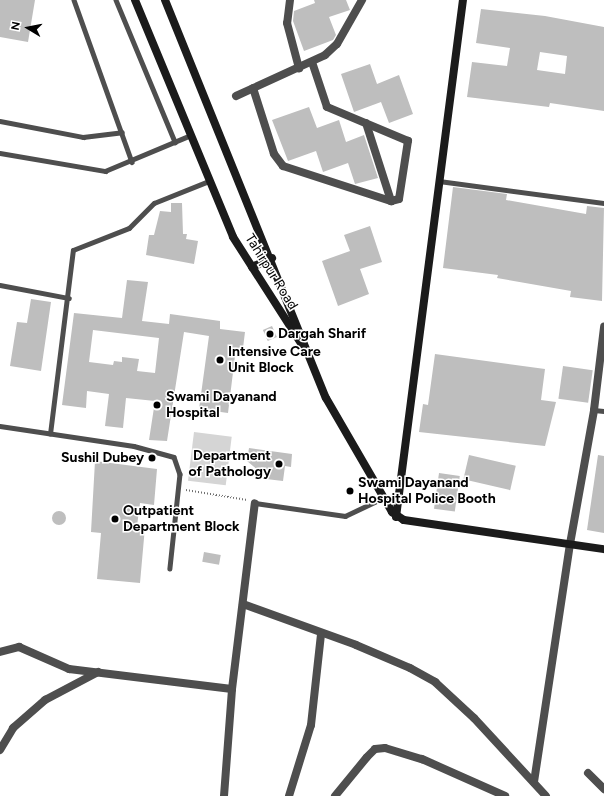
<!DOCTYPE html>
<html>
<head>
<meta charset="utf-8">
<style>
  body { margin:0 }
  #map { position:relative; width:604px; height:796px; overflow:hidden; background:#fff; font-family:Figtree,sans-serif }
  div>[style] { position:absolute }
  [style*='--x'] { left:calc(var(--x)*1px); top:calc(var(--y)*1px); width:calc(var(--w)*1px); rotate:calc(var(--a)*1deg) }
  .green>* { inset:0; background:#d5d5d5; transform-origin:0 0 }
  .building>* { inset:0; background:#bebebe; transform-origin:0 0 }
  .round { border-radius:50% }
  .path>* { height:2px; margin-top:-1px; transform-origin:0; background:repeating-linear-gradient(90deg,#707070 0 1px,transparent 0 3px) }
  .lane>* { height:4.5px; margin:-2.25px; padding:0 2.25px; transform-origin:2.25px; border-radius:2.25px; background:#4e4e4e }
  .street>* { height:8px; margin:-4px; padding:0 4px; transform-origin:4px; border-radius:4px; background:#4e4e4e }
  .secondary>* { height:8px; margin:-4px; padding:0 4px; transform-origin:4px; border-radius:4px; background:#1b1b1b }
  .dots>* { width:11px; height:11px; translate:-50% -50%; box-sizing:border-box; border:2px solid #fff; border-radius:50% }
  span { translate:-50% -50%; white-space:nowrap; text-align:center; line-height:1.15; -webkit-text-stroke:3px #fff; paint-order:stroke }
  .street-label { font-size:14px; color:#000 }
  .poi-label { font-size:14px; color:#000; font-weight:700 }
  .left { translate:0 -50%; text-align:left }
  .right { translate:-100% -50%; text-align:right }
  .north { position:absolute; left:8px; top:8px; width:40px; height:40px; -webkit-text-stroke:3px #fff; paint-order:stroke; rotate:280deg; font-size:11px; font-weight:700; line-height:16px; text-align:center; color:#000 }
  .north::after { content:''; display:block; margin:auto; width:14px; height:18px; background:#000; clip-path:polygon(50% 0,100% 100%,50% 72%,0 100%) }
</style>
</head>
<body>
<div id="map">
  <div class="green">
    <div style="left:194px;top:432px;width:38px;height:49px;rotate:7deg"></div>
  </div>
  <div class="building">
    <div style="clip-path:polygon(0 0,35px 0,28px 42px,0 37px)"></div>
    <div style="clip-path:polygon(314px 0,346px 0,350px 10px,329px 17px,336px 35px,333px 40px,304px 51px,293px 21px,294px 11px,315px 3px)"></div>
    <div style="clip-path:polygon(evenodd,481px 9px,545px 16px,604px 27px,604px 111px,550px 103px,549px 107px,467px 97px,472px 62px,507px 66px,510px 48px,476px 43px,481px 9px,540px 52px,567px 56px,565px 74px,537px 70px,540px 52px)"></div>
    <div style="clip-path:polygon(370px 64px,377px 84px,399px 75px,413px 114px,389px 123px,381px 102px,354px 112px,341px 74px)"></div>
    <div style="clip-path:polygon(309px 107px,317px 128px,339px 120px,346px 142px,364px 135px,378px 178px,355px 184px,348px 163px,323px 172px,316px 151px,288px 161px,272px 120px)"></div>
    <div style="clip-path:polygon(453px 187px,507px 194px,506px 200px,586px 214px,587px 206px,604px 208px,602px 301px,570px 297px,571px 291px,497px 278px,498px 275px,443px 268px)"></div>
    <div style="clip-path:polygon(171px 203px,182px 203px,183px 234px,187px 234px,186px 239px,198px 241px,194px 264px,146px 255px,149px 235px,154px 235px,160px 211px,171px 212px)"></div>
    <div style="clip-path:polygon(370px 226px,382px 262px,360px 269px,369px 294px,338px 306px,322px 261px,350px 251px,344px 235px)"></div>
    <div style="clip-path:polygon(evenodd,127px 280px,148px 282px,142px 321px,169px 324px,170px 314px,220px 321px,220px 329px,245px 332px,243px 348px,236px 348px,228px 413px,199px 409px,209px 336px,184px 332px,167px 441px,149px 440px,155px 401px,126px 398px,123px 428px,105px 426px,109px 394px,87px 391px,86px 408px,62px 405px,74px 313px,122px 318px,127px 280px,93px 330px,159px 338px,155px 373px,137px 371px,139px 359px,122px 357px,122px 362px,114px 361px,113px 365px,89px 362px,93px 330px)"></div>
    <div style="clip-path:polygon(31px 299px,51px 302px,41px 371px,10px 366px,17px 322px,27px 323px)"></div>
    <div style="left:272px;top:326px;width:12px;height:10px;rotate:66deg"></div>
    <div style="clip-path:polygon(435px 354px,545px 369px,541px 400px,556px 402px,545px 446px,419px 432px,423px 404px,428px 405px)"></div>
    <div style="left:563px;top:366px;width:30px;height:33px;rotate:8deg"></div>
    <div style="clip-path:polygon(249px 448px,292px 454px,291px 467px,285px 466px,283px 481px,266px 479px,267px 472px,260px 472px,247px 461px)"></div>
    <div style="left:469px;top:455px;width:48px;height:25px;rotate:13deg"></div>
    <div style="clip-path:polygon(598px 455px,604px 456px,604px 533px,587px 530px)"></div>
    <div style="clip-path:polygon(95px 461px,157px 469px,154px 505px,140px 503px,137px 526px,145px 527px,140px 583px,97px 579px,101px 533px,91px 532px)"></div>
    <div style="left:439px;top:473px;width:21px;height:36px;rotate:8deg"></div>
    <div class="round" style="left:52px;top:511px;width:14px;height:14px"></div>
    <div style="left:204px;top:552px;width:17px;height:10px;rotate:10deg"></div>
  </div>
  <div class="path">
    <div style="--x:186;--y:490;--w:62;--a:9.3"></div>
  </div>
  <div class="lane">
    <div style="--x:74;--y:0;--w:172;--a:70.3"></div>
    <div style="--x:116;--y:0;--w:154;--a:67.4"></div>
    <div style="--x:0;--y:121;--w:85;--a:10.9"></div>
    <div style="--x:83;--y:137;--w:39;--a:-7"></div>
    <div style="--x:0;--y:153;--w:107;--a:9.7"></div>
    <div style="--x:105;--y:171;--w:93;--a:-22.7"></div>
    <div style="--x:439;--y:181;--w:166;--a:7.6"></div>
    <div style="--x:0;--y:285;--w:70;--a:10.7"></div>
    <div style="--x:594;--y:410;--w:10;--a:6"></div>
    <div style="--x:0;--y:426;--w:135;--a:8.5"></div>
    <div style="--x:134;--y:446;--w:41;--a:15.4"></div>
    <div style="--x:174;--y:457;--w:18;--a:71"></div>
    <div style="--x:180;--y:474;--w:95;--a:96.1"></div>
    <div style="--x:50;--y:434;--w:185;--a:-82.9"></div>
    <div style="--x:73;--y:250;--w:60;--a:-21.4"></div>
    <div style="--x:129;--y:228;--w:35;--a:-45"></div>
    <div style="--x:154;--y:203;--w:59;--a:-21.8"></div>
    <div style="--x:255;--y:503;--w:91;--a:8.2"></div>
    <div style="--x:345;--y:516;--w:42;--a:-25.3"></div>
  </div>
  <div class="street">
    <div style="--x:290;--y:0;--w:23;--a:97"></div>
    <div style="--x:287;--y:23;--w:47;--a:75.1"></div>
    <div style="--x:253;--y:88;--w:69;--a:72.3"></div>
    <div style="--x:274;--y:154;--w:15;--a:53"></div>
    <div style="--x:283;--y:166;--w:114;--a:18"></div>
    <div style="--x:391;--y:201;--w:8;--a:-14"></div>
    <div style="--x:399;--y:199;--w:59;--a:-81.2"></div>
    <div style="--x:408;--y:141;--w:88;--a:-157.2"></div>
    <div style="--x:327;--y:107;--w:47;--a:-108.4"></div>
    <div style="--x:236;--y:96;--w:98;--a:-24.7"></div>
    <div style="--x:325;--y:55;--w:16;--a:-43"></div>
    <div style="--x:337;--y:44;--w:51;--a:-60.4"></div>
    <div style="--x:366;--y:123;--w:82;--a:72.2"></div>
    <div style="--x:243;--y:604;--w:120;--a:19.9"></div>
    <div style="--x:356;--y:645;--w:59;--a:23.1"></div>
    <div style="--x:410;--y:668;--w:29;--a:29"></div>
    <div style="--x:435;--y:682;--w:53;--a:42.7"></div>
    <div style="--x:474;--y:718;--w:106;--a:47.3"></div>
    <div style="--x:0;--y:652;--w:20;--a:-15"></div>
    <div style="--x:19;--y:647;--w:55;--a:23.7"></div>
    <div style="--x:69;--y:669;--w:164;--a:7"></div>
    <div style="--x:232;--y:689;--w:187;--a:-83"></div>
    <div style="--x:0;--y:750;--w:26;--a:-59"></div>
    <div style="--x:13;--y:728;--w:43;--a:-41.2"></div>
    <div style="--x:45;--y:700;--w:60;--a:-27.8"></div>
    <div style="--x:588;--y:773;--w:23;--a:45"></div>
    <div style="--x:534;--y:782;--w:241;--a:-81.4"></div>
    <div style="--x:570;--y:544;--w:136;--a:-79.8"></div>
    <div style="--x:594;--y:410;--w:84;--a:-83.1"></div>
    <div style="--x:224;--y:796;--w:107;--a:-85.7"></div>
    <div style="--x:289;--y:796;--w:74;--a:-72.8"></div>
    <div style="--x:311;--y:725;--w:92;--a:-83.7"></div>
    <div style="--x:335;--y:796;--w:50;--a:-50.6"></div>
    <div style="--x:367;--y:757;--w:11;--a:-45"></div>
    <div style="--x:375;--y:749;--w:10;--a:-6"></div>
    <div style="--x:385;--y:748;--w:39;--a:17"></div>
    <div style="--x:422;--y:759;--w:91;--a:24"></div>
  </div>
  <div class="secondary">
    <div style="--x:135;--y:0;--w:256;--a:67.5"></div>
    <div style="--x:233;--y:237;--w:132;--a:57.4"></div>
    <div style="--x:165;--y:0;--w:429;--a:68"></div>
    <div style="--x:326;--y:398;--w:132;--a:59.9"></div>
    <div style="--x:392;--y:512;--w:14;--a:34"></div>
    <div style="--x:404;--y:520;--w:202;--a:8.3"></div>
    <div style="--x:252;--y:267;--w:22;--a:-24"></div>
    <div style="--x:396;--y:517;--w:521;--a:-82.62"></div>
  </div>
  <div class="dots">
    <div style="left:270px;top:334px;background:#000"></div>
    <div style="left:220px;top:360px;background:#000"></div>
    <div style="left:157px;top:405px;background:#000"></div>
    <div style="left:152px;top:458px;background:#000"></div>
    <div style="left:279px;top:464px;background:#000"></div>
    <div style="left:350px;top:491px;background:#000"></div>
    <div style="left:115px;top:519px;background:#000"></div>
  </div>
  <div class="street-label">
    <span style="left:271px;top:272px;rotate:58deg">Tahirpur Road</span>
  </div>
  <div class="poi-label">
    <span class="left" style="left:278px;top:334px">Dargah Sharif</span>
    <span class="left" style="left:228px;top:360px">Intensive Care<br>Unit Block</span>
    <span class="left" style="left:166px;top:405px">Swami Dayanand<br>Hospital</span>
    <span class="right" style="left:271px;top:464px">Department<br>of Pathology</span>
    <span class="right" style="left:144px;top:458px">Sushil Dubey</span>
    <span class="left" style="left:358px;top:491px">Swami Dayanand<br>Hospital Police Booth</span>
    <span class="left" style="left:123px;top:519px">Outpatient<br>Department Block</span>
  </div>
  <div class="north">N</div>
</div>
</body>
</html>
